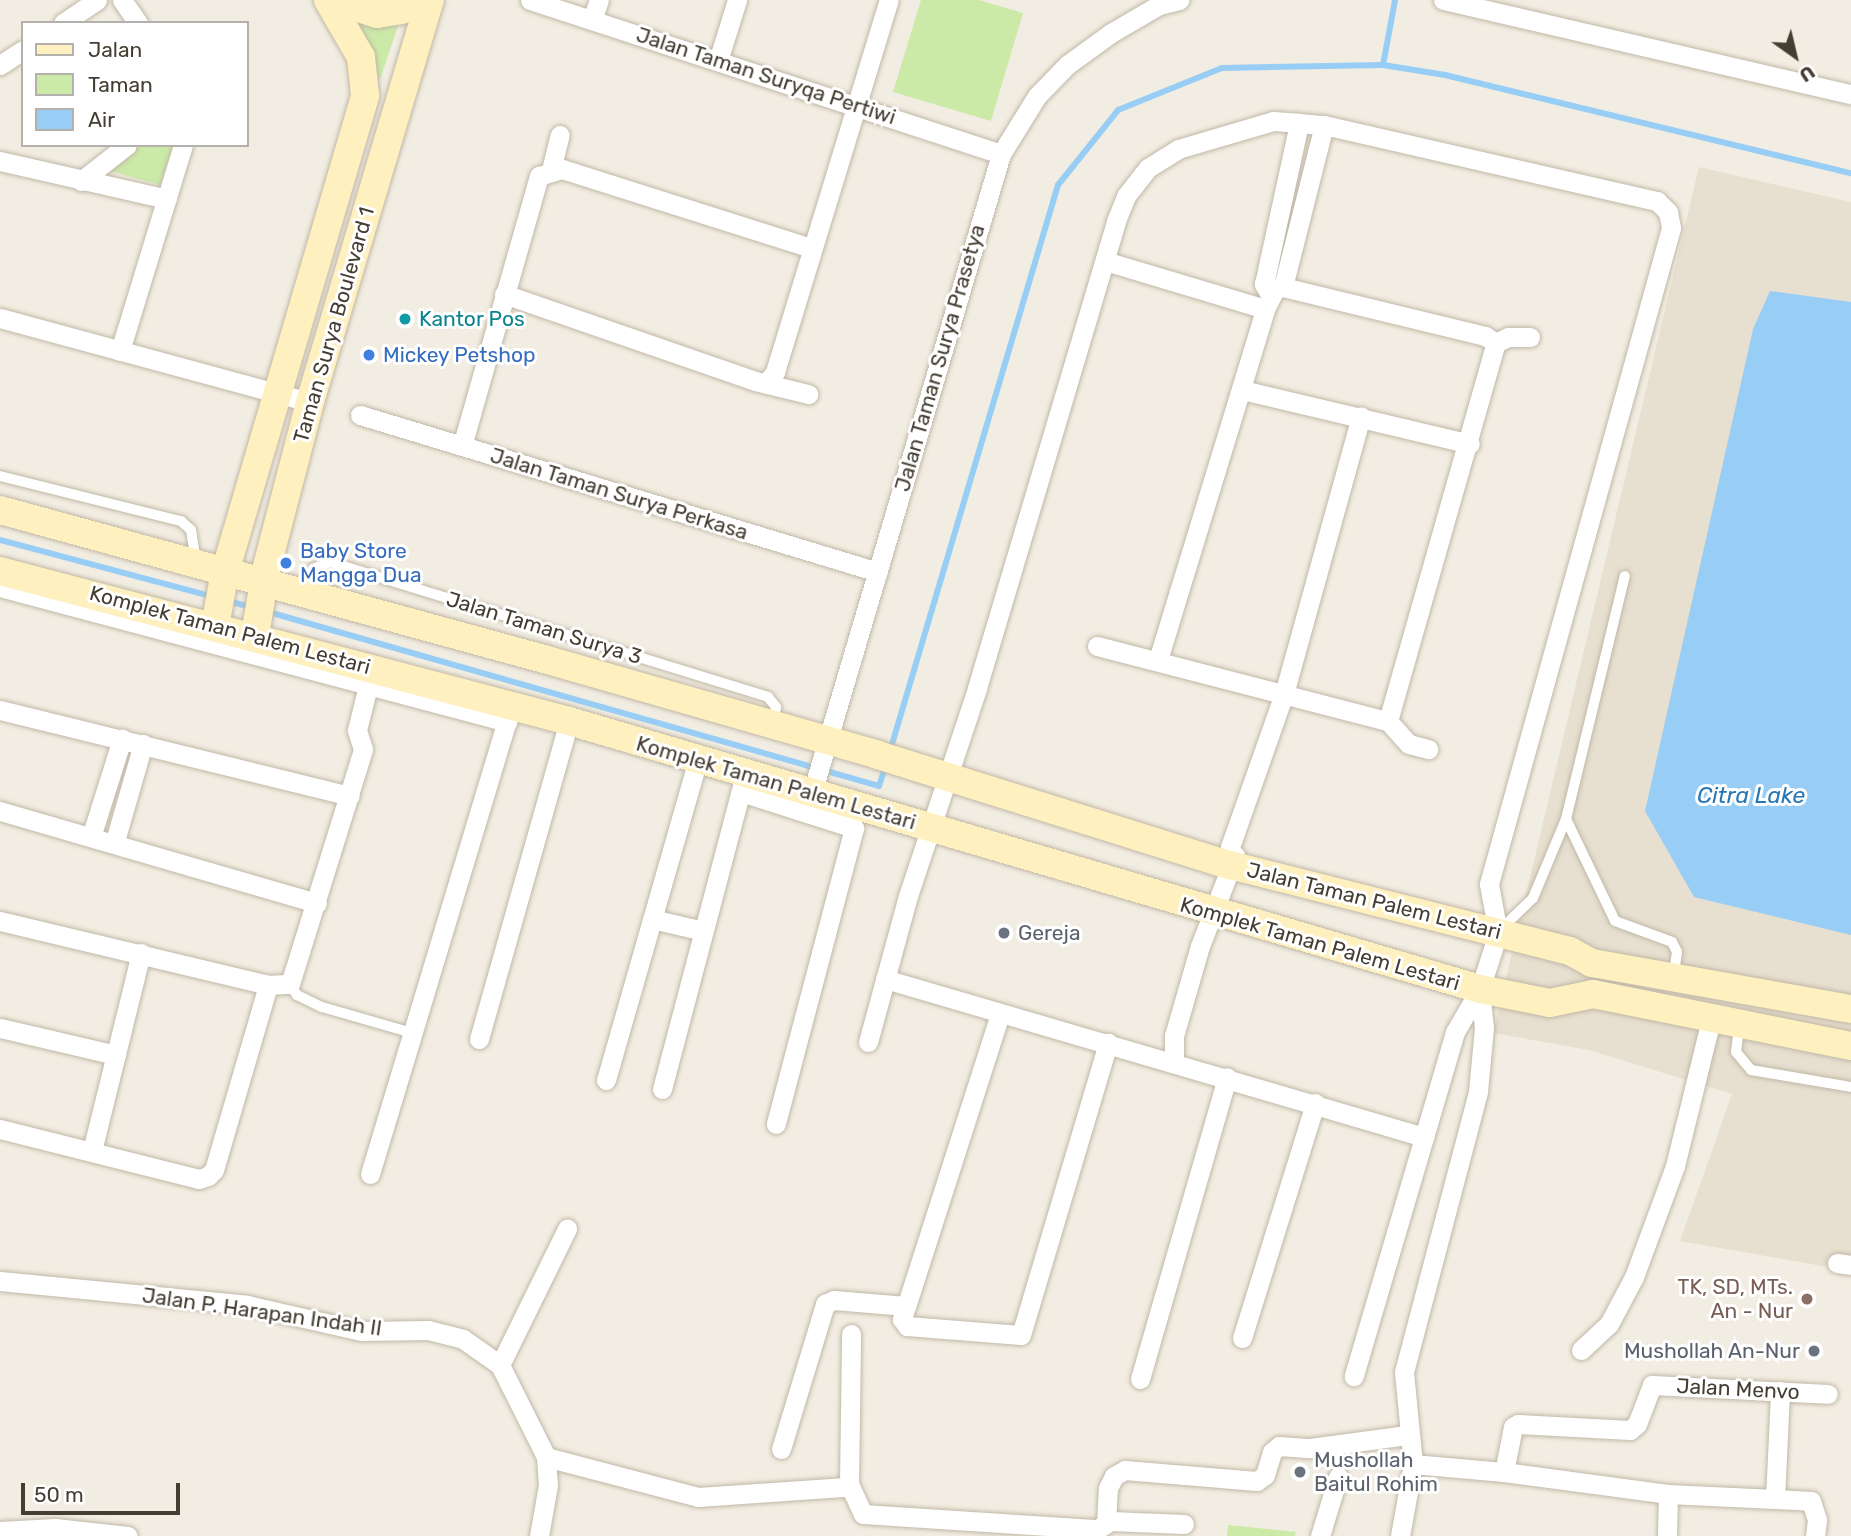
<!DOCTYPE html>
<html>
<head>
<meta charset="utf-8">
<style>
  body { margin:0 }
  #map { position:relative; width:1851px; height:1536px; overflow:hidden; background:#f2ede2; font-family:Rubik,sans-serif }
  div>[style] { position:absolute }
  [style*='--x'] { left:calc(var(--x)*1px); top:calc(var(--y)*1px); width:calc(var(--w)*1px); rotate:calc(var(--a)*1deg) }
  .residential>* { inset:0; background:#e7dfcf }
  .green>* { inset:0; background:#cbeaa7 }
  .water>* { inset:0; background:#98cef5 }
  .stream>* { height:6px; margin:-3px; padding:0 3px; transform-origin:3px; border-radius:3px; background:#98cef5 }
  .roads { filter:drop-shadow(0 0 2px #c1b8a7) drop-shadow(0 0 2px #c1b8a7) }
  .lane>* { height:10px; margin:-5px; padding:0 5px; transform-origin:5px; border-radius:5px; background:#fff }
  .street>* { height:19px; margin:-9.5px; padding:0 9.5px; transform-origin:9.5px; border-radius:9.5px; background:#fff }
  .secondary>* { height:28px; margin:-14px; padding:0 14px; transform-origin:14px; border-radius:14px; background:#fff0bf }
  .dots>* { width:19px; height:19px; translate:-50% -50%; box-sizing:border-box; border:4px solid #fff; border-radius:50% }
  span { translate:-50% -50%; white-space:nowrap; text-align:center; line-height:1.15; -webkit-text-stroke:6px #fff; paint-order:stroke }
  .street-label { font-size:21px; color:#443d32 }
  .culture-label { font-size:21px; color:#0d838f }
  .left { translate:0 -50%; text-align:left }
  .shop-label { font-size:21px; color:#366cbe }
  .worship-label { font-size:21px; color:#5b616d }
  .right { translate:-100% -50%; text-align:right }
  .education-label { font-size:21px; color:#785e54 }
  .water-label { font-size:23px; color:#2577b6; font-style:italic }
  .legend { position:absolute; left:21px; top:21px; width:228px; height:126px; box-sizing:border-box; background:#fff; border:2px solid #b4b1ad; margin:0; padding:9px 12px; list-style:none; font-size:21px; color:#443d32 }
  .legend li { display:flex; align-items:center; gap:14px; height:35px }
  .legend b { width:35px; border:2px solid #b4b1ad }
  .north { position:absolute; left:1760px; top:21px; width:70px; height:70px; -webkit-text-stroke:5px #fff; paint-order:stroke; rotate:146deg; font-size:19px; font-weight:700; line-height:28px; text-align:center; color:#443d32 }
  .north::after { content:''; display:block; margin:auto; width:24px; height:32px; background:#443d32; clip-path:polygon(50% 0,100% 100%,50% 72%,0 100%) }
  .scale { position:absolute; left:21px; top:1483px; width:159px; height:32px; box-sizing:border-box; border:4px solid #443d32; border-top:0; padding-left:9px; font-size:21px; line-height:24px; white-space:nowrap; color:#443d32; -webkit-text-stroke:5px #fff; paint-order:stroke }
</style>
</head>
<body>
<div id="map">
  <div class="residential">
    <div style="clip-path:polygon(1699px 167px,1851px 202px,1851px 1271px,1680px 1241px,1732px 1094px,1589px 1050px,1493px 1033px)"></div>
  </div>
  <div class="green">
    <div style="clip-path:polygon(332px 0,407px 0,380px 79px)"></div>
    <div style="clip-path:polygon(921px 0,979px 0,1023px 13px,991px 121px,893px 92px)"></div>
    <div style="clip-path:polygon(135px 145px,174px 145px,160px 185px,103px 169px)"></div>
    <div style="clip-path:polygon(1228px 1525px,1296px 1532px,1295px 1536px,1227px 1536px)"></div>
  </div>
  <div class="water">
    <div style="clip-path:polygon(1770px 291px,1851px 302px,1851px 935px,1694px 897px,1645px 811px,1753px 329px)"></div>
  </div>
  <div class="stream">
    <div style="--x:1383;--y:65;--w:66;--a:-79.5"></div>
    <div style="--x:0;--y:540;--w:221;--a:14.9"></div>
    <div style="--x:228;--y:601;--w:24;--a:15"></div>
    <div style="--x:265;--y:611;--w:638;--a:15.91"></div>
    <div style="--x:879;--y:786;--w:22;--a:-72"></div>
    <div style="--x:890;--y:751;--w:590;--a:-73.47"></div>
    <div style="--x:1058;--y:185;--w:96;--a:-51.3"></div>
    <div style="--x:1118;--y:110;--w:112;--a:-22"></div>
    <div style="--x:1222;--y:68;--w:161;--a:-1.1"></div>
    <div style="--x:1383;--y:65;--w:63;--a:9.2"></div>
    <div style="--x:1445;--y:75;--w:418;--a:13.6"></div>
  </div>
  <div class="roads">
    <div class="lane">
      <div style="--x:0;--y:476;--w:187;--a:14"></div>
      <div style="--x:181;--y:521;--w:13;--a:42"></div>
      <div style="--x:191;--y:530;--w:30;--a:81"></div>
      <div style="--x:303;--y:591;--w:24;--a:-66"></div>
      <div style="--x:313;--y:569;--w:18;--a:-22"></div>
      <div style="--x:330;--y:562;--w:458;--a:17.1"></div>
      <div style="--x:768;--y:697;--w:13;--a:51"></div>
      <div style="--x:776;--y:707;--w:16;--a:101"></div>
      <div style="--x:1566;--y:819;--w:113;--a:64.3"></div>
      <div style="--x:1615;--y:921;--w:61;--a:20.2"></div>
      <div style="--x:1672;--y:942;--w:11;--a:63"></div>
      <div style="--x:1677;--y:952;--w:22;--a:98"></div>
      <div style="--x:1500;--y:930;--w:46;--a:-44.1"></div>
      <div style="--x:1533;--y:898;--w:86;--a:-67.3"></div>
      <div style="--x:1566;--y:819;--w:250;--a:-76.4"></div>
      <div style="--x:290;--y:984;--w:13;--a:58"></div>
      <div style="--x:297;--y:995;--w:28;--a:26"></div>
      <div style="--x:322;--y:1007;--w:94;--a:16.1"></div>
      <div style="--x:1739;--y:1027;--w:25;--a:97"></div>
      <div style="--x:1736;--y:1052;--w:23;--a:50"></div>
      <div style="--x:1751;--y:1070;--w:101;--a:9.6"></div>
    </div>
    <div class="street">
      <div style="--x:122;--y:0;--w:28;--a:55"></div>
      <div style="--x:530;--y:0;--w:496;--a:18.1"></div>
      <div style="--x:1443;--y:0;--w:419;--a:13"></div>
      <div style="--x:592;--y:20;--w:21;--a:-71"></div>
      <div style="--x:63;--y:23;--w:41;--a:-34.1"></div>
      <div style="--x:718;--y:61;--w:64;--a:-72.7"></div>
      <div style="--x:0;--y:65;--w:27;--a:-33"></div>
      <div style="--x:0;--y:161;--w:171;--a:12.8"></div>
      <div style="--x:551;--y:170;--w:36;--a:-76"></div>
      <div style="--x:81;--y:181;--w:58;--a:-38"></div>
      <div style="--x:1105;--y:261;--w:167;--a:16.7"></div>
      <div style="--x:1283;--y:287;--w:167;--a:-75.8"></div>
      <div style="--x:504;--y:294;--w:266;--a:19.1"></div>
      <div style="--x:755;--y:381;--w:55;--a:13.8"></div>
      <div style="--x:1270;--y:295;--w:13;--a:-119"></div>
      <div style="--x:1264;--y:284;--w:165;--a:-77.7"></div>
      <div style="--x:0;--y:318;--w:321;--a:15.2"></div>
      <div style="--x:1496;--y:343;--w:13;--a:-27"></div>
      <div style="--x:1508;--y:337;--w:22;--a:0"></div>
      <div style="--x:120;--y:351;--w:215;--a:-73"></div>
      <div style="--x:767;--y:382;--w:13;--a:-51"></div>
      <div style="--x:775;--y:372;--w:389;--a:-73"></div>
      <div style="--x:1242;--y:390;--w:234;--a:13.3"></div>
      <div style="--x:360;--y:415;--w:541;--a:16.86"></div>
      <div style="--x:462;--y:446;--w:281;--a:-74.1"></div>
      <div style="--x:539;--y:176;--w:24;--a:-17"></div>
      <div style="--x:562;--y:169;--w:261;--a:17.6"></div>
      <div style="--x:0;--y:587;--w:525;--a:14.91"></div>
      <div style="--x:1097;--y:646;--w:301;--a:14.5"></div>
      <div style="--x:1388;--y:721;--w:31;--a:48"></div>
      <div style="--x:1409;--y:744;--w:20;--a:15"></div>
      <div style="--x:1158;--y:660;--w:367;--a:-73"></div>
      <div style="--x:1265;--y:309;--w:22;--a:-63"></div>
      <div style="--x:1275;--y:289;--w:8;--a:-14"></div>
      <div style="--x:1283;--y:287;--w:208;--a:13.6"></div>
      <div style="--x:1485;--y:336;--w:13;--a:32"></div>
      <div style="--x:0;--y:710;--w:360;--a:13.8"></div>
      <div style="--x:1388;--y:721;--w:393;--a:-74.1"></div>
      <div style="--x:741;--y:792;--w:119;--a:17.7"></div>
      <div style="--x:854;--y:828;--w:306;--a:104.8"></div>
      <div style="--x:812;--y:793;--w:666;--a:-73.52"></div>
      <div style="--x:1001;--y:154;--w:68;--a:-58.2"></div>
      <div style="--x:1037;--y:96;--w:43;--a:-45.9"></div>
      <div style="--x:1067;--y:65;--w:54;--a:-36"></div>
      <div style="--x:1111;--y:33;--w:56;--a:-30.3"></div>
      <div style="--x:1159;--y:5;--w:21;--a:-14"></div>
      <div style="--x:0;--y:811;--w:330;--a:16.2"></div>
      <div style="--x:92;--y:834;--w:100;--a:-72.5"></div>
      <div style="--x:115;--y:841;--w:101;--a:-73.9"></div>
      <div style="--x:1230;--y:865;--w:18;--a:-90"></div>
      <div style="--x:1230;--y:847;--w:162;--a:-70.6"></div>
      <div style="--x:1284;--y:694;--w:288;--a:-74.5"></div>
      <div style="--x:652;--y:919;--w:53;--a:13"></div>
      <div style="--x:0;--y:921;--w:276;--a:13.4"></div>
      <div style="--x:268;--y:985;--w:22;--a:-3"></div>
      <div style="--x:290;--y:984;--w:246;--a:-72.7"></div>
      <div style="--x:363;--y:749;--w:20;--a:-108"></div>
      <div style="--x:357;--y:730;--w:45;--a:-76"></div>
      <div style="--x:885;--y:979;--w:562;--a:16.34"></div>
      <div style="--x:1000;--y:1014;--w:307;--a:107.8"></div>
      <div style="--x:906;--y:1306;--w:14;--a:107"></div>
      <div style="--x:902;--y:1319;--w:9;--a:54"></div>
      <div style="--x:907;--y:1326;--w:114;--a:4.5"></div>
      <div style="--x:1021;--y:1335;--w:305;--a:-73.4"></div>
      <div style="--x:0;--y:1028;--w:119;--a:13.1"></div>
      <div style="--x:479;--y:1039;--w:330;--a:-74.2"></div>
      <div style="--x:868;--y:1042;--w:151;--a:-74.7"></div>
      <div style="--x:908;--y:896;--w:219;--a:-71.6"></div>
      <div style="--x:977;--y:688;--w:487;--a:-73.4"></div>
      <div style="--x:1116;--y:221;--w:27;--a:-68"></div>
      <div style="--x:1126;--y:196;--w:36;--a:-52"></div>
      <div style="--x:1148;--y:168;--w:36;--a:-32"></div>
      <div style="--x:1178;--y:149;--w:99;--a:-16.4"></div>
      <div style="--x:1273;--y:121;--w:26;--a:4"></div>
      <div style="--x:1299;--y:123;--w:25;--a:5"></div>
      <div style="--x:1324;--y:125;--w:342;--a:12.9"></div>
      <div style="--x:1657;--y:201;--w:16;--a:45"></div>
      <div style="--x:1668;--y:212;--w:16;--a:79"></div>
      <div style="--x:1671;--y:228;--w:681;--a:105.51"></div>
      <div style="--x:1489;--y:884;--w:50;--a:79.6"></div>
      <div style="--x:1498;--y:933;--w:59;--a:107.8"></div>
      <div style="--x:1480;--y:989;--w:50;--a:120.2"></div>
      <div style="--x:1455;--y:1032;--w:359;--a:106.4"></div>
      <div style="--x:1174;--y:1062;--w:26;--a:-90"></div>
      <div style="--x:1174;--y:1036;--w:94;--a:-73.9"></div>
      <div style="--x:1200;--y:946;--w:97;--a:-68.7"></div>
      <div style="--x:606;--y:1080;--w:331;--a:-74"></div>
      <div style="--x:662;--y:1089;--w:318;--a:-75.2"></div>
      <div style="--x:0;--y:1129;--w:205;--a:14.1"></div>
      <div style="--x:199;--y:1179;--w:9;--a:-18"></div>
      <div style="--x:208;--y:1176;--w:8;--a:-45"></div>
      <div style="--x:214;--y:1170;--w:193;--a:-73.7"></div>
      <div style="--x:92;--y:1151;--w:204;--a:-76.1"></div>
      <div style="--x:370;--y:1174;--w:485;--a:-73.2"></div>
      <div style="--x:1837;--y:1263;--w:14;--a:8"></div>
      <div style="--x:0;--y:1281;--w:248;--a:5.5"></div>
      <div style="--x:247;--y:1305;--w:117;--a:12.8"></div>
      <div style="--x:361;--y:1331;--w:67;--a:-0.9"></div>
      <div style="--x:428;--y:1330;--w:36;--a:14"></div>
      <div style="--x:463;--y:1339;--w:45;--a:35.1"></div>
      <div style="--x:500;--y:1365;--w:103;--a:63.4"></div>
      <div style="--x:546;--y:1457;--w:28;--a:86"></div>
      <div style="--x:548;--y:1485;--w:52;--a:100"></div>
      <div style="--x:1242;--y:1338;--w:246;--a:-72.7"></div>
      <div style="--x:1581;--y:1350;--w:38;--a:-43"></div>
      <div style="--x:1609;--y:1324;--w:53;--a:-62"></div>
      <div style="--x:1634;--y:1277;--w:118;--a:-69.7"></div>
      <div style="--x:1675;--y:1166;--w:151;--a:-76.2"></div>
      <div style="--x:500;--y:1365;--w:152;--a:-63.8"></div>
      <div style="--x:1140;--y:1379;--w:314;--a:-73.9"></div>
      <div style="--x:781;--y:1449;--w:152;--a:-73.1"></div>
      <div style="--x:825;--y:1304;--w:10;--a:-24"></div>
      <div style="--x:834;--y:1300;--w:72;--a:4.8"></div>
      <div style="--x:546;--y:1457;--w:157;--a:14.7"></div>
      <div style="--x:698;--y:1497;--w:145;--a:-3.9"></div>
      <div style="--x:843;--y:1487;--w:7;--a:-27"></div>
      <div style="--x:849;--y:1484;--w:150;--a:-89.2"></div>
      <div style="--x:1413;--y:1464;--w:91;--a:5"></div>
      <div style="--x:1504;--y:1472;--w:46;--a:-78.7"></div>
      <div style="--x:1513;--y:1427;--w:6;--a:-31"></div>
      <div style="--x:1518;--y:1424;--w:112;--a:3.1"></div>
      <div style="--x:1630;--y:1430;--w:9;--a:-41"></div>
      <div style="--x:1637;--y:1424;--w:42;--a:-69"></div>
      <div style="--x:1652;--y:1385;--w:176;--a:2.9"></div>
      <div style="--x:1504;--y:1472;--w:165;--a:7.6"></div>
      <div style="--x:1668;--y:1494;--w:42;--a:91.4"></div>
      <div style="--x:849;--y:1484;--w:33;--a:65"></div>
      <div style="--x:863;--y:1514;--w:235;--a:3.7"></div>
      <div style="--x:1098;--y:1529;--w:14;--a:-34"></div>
      <div style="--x:1110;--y:1521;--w:74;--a:2.3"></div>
      <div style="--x:1668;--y:1494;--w:107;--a:2.7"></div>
      <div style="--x:1775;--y:1499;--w:108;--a:-87.3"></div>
      <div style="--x:1775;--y:1499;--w:36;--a:3"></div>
      <div style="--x:1811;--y:1501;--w:20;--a:72"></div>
      <div style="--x:1817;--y:1520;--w:16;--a:97"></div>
      <div style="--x:1106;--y:1524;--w:36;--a:-87"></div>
      <div style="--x:1108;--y:1488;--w:13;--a:-63"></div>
      <div style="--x:1114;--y:1476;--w:13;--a:-29"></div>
      <div style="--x:1125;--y:1470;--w:132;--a:4.8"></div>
      <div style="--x:1257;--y:1481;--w:10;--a:-37"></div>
      <div style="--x:1265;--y:1475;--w:24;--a:-73"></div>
      <div style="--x:1272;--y:1452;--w:9;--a:-41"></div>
      <div style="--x:1279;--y:1446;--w:31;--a:4"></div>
      <div style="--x:1310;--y:1448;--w:98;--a:-7.6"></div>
      <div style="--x:0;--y:1531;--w:55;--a:-3.1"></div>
      <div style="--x:55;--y:1528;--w:73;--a:6.3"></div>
      <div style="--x:1320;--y:1536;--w:62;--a:-73"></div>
      <div style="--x:1400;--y:1536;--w:73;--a:-79.8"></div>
      <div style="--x:1413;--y:1464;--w:92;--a:-95.6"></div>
      <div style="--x:1404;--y:1372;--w:291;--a:-75.2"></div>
      <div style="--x:1478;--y:1091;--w:63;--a:-84.6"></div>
      <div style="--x:1484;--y:1028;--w:39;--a:-96"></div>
    </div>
    <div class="secondary">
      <div style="--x:335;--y:0;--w:44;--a:18.4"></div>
      <div style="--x:377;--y:14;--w:24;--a:-9"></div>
      <div style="--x:401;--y:10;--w:21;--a:-28"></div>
      <div style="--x:0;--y:510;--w:564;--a:15.32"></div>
      <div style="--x:544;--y:659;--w:348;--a:16"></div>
      <div style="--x:878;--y:755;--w:369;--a:17.4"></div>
      <div style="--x:1230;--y:865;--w:351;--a:14.2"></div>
      <div style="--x:1570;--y:951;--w:25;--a:29"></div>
      <div style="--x:1592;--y:963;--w:263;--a:10.1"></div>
      <div style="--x:0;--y:571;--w:588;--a:14.77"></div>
      <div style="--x:569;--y:721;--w:950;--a:16.39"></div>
      <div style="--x:1480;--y:989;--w:71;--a:11.3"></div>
      <div style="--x:1550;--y:1003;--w:44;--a:-11.8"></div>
      <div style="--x:1593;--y:994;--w:263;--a:11.4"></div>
      <div style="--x:215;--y:626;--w:55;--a:-79.5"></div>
      <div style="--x:225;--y:572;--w:497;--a:-73.6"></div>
      <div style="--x:365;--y:95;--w:38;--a:-96"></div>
      <div style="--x:361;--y:57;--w:66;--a:-120.1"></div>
      <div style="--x:255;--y:635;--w:66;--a:-80.4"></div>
      <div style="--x:266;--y:570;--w:174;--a:-75.3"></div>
      <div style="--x:310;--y:402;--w:420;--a:-73.4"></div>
    </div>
  </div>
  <div class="dots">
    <div style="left:405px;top:319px;background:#0f9aa8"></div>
    <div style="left:369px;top:355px;background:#3f7fe0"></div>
    <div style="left:286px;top:563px;background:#3f7fe0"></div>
    <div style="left:1004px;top:933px;background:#6b7280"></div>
    <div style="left:1807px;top:1299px;background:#8d6e63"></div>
    <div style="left:1814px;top:1351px;background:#6b7280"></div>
    <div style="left:1300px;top:1472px;background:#6b7280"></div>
  </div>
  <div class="street-label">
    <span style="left:766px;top:76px;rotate:18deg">Jalan Taman Suryqa Pertiwi</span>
    <span style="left:334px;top:325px;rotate:-74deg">Taman Surya Boulevard 1</span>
    <span style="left:940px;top:358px;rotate:-74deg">Jalan Taman Surya Prasetya</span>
    <span style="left:619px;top:494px;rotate:17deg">Jalan Taman Surya Perkasa</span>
    <span style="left:544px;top:628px;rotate:17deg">Jalan Taman Surya 3</span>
    <span style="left:230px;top:630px;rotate:15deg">Komplek Taman Palem Lestari</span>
    <span style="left:776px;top:783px;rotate:16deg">Komplek Taman Palem Lestari</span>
    <span style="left:1374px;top:901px;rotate:14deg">Jalan Taman Palem Lestari</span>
    <span style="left:1320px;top:944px;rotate:16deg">Komplek Taman Palem Lestari</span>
    <span style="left:262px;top:1312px;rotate:8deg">Jalan P. Harapan Indah II</span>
    <span style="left:1738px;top:1389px;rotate:3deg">Jalan Menvo</span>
  </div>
  <div class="culture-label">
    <span class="left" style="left:419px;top:319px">Kantor Pos</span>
  </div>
  <div class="shop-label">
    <span class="left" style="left:383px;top:355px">Mickey Petshop</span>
    <span class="left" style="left:300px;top:563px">Baby Store<br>Mangga Dua</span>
  </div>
  <div class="worship-label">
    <span class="left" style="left:1018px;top:933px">Gereja</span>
    <span class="right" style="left:1800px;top:1351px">Mushollah An-Nur</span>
    <span class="left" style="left:1314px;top:1472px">Mushollah<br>Baitul Rohim</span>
  </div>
  <div class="education-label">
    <span class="right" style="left:1793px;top:1299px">TK, SD, MTs.<br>An - Nur</span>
  </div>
  <div class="water-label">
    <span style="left:1751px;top:795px">Citra Lake</span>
  </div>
  <ul class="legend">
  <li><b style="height:9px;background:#fff0bf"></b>Jalan</li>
  <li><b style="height:19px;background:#cbeaa7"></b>Taman</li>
  <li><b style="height:19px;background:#98cef5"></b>Air</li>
  </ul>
  <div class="north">U</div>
  <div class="scale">50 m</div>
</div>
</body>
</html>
